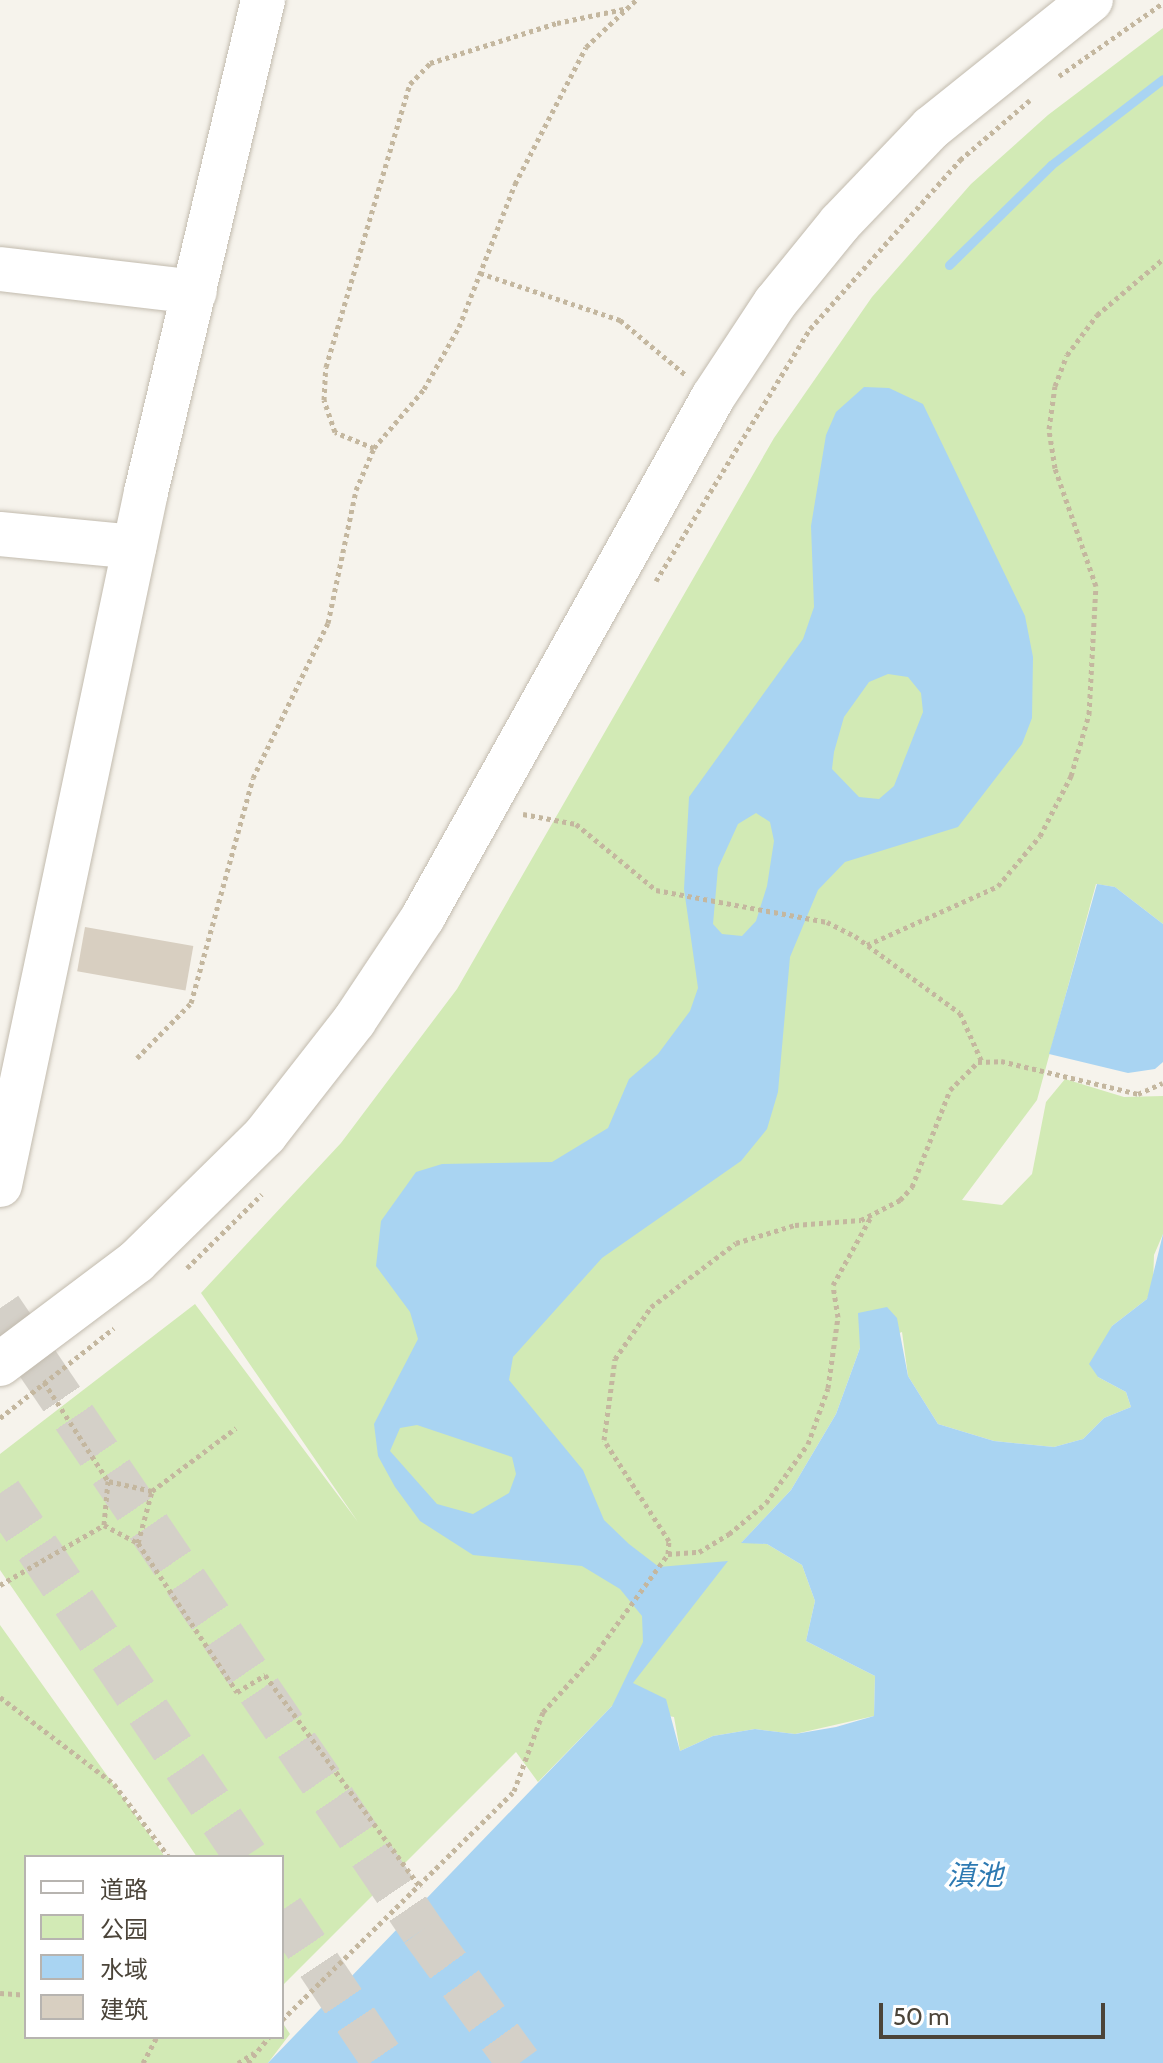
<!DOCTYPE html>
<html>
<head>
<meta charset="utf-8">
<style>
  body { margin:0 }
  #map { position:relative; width:1163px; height:2063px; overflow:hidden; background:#f6f3ec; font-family:Cabin,"Noto Sans SC",sans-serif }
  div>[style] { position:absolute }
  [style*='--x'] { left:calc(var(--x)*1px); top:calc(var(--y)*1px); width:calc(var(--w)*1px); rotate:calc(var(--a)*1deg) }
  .green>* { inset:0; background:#d2eab5 }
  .water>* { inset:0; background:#a9d4f2 }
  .stream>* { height:9px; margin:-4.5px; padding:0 4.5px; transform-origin:4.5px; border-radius:4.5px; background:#a9d4f2 }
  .building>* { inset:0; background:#d8cfc1; transform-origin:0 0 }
  .major-tunnel>* { height:44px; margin-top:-22px; transform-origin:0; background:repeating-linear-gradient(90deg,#d4d0c8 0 44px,transparent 0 66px) }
  .path>* { height:5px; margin-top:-2.5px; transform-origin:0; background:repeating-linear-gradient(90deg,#c4b79f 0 4px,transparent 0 8px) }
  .roads { filter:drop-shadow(0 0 2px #c2bbae) drop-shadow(0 0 2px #c2bbae) }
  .minor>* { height:44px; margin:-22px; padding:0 22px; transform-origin:22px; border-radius:22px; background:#fff }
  span { translate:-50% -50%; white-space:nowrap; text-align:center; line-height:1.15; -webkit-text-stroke:7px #fff; paint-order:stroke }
  .water-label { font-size:28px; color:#2e7ab2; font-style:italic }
  .legend { position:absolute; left:24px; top:1855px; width:260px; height:184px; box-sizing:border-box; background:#fff; border:2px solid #b7b4b0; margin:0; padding:10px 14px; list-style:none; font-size:24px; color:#4b4439 }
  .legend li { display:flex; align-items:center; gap:16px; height:40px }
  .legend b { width:40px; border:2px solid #b7b4b0 }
  .scale { position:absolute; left:879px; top:2003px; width:226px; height:36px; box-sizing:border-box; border:4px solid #4b4439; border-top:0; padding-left:10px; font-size:24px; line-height:28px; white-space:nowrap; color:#4b4439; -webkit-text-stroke:6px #fff; paint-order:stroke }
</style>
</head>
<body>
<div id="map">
  <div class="green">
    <div style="clip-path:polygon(1163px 28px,1163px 924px,1115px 887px,1096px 884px,1037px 1100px,962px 1200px,1002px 1205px,1032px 1174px,1046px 1102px,1065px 1079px,1124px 1097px,1163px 1096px,1163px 1234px,1154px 1255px,1153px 1285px,1147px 1299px,1112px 1326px,1098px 1377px,1126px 1392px,1131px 1407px,1104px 1418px,1083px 1439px,1054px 1447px,994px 1441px,938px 1424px,908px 1376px,902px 1332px,860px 1348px,836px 1414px,791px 1490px,742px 1542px,767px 1544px,802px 1565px,815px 1601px,806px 1641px,875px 1676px,874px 1716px,795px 1734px,755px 1729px,713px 1736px,680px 1751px,674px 1717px,612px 1706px,538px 1782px,516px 1752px,284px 1984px,282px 1857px,197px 1857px,0 1570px,0 1454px,195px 1304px,358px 1522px,201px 1293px,341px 1143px,457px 989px,774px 438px,872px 297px,971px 184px,1048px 115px)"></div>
    <div style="clip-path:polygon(0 1625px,165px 1857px,26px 1857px,26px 2037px,282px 2037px,282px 2022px,290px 2034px,268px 2063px,0 2063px)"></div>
  </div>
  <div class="water">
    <div style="clip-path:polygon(evenodd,864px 387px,889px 388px,923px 404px,1025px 616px,1033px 657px,1032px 718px,1022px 744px,958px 827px,845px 862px,818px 890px,790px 957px,778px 1092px,767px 1129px,741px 1161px,602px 1258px,513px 1357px,509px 1380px,583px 1470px,604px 1520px,629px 1544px,659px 1567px,728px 1561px,633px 1683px,666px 1699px,680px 1751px,713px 1736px,755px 1729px,795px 1734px,836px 1727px,874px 1716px,875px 1676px,806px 1641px,815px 1601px,802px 1565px,767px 1544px,741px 1543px,791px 1490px,836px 1414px,860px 1348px,858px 1313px,887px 1307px,897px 1318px,908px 1376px,938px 1424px,994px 1441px,1054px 1447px,1083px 1439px,1104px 1418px,1131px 1407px,1126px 1392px,1098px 1377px,1089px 1364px,1112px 1326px,1147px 1299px,1163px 1234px,1163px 2063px,268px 2063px,612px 1706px,643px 1642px,642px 1616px,620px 1589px,582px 1566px,473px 1555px,420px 1521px,395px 1487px,378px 1456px,374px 1424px,418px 1339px,410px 1312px,376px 1266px,381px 1221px,416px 1172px,442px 1164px,552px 1162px,608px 1128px,629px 1079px,658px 1054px,690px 1011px,698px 988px,684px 889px,689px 797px,803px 639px,814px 607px,811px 526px,826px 435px,836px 412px,864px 387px,888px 674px,908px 677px,921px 693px,923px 712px,894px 786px,879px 799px,859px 797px,832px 769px,834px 752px,844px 717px,869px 682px,888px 674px,864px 387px,756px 813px,770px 822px,774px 841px,767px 886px,756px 921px,742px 936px,722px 934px,713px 924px,718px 868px,738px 824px,756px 813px,864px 387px,417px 1425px,512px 1457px,516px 1474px,509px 1493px,473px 1514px,437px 1504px,390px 1451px,400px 1428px,417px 1425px)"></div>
    <div style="clip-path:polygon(1097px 884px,1115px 887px,1163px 924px,1163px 1062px,1155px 1069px,1128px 1073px,1049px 1054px)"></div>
  </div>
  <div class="stream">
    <div style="--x:949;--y:265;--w:143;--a:-44.4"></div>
    <div style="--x:1051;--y:165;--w:141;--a:-37.5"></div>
  </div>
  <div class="building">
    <div style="left:85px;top:927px;width:110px;height:45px;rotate:10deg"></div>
  </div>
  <div class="major-tunnel">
    <div style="--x:0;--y:1308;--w:752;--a:55.84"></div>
    <div style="--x:422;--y:1930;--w:165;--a:53.9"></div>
    <div style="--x:0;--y:1493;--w:439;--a:55.9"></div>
    <div style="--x:282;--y:1910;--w:184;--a:56.1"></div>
  </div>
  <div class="path">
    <div style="--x:1059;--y:76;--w:127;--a:-35.1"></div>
    <div style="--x:480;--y:273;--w:148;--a:18.6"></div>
    <div style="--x:620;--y:320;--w:87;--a:39.9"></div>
    <div style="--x:374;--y:448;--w:42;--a:-157.7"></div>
    <div style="--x:335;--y:432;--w:34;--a:-109"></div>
    <div style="--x:324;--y:400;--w:33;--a:-87"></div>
    <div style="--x:326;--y:367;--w:295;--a:-73.5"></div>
    <div style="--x:410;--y:84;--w:29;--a:-46"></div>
    <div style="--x:430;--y:63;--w:133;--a:-17.5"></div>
    <div style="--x:557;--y:23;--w:73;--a:-11.9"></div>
    <div style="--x:656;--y:581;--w:295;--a:-58.6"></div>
    <div style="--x:810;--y:329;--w:226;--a:-48.4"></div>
    <div style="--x:960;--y:160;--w:92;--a:-40.6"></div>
    <div style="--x:523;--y:814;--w:54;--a:10.7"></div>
    <div style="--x:576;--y:824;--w:104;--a:39.5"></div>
    <div style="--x:656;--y:890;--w:174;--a:10.6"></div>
    <div style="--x:827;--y:922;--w:31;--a:27"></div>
    <div style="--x:855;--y:936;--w:130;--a:36.3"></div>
    <div style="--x:960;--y:1013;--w:54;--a:65.8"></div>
    <div style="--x:867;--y:945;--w:144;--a:-24.2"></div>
    <div style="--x:998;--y:886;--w:65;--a:-50"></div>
    <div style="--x:1040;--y:836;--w:68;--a:-62.7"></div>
    <div style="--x:1071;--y:776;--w:65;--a:-73.8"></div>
    <div style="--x:1089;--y:714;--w:128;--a:-86.9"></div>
    <div style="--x:1096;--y:586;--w:125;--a:-109.2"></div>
    <div style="--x:1055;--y:468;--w:39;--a:-99"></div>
    <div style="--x:1049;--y:429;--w:43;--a:-82.1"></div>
    <div style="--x:1055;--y:386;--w:33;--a:-69"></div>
    <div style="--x:1067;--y:355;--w:50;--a:-53.1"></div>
    <div style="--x:1097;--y:315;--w:87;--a:-40.3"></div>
    <div style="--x:137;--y:1058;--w:77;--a:-45.5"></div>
    <div style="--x:191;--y:1003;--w:233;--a:-74.6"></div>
    <div style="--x:253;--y:778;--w:172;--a:-64.2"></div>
    <div style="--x:328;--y:623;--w:136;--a:-78.1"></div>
    <div style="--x:356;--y:490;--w:46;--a:-66.8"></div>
    <div style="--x:374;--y:448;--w:77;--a:-49.7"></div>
    <div style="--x:424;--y:389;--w:71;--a:-60.6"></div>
    <div style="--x:459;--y:327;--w:154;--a:-68.6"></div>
    <div style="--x:515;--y:184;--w:154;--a:-62.6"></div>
    <div style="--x:586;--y:47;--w:69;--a:-43.2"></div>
    <div style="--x:187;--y:1268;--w:105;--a:-44.6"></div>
    <div style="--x:44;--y:1382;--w:118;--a:57.1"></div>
    <div style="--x:0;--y:1418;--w:145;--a:-38.3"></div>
    <div style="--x:152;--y:1491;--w:105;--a:-36.9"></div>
    <div style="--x:138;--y:1543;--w:54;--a:-74.9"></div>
    <div style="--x:152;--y:1491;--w:45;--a:-167.2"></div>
    <div style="--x:108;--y:1481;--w:44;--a:95.2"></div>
    <div style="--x:104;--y:1525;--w:38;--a:28"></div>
    <div style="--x:138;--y:1543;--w:179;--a:56.4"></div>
    <div style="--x:237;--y:1692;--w:33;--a:-31"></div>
    <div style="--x:265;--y:1675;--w:264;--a:53.8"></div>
    <div style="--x:668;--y:1554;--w:31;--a:-4"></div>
    <div style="--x:699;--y:1552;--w:35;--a:-31"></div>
    <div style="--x:729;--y:1534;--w:48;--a:-40"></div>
    <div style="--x:766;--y:1503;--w:72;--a:-54.6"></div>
    <div style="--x:808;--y:1444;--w:59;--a:-70.3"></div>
    <div style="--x:828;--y:1388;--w:72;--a:-82"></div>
    <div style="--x:838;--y:1317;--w:32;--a:-99"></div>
    <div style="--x:833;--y:1285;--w:80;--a:-60.9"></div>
    <div style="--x:0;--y:1585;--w:120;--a:-30"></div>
    <div style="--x:0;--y:1697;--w:143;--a:37.3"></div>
    <div style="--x:114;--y:1784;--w:91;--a:53"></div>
    <div style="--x:0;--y:1993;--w:26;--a:4"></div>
    <div style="--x:282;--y:2020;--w:326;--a:-44.6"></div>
    <div style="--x:514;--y:1791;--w:84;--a:-69.8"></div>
    <div style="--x:543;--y:1712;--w:74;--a:-47.7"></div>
    <div style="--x:593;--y:1657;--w:127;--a:-53.9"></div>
    <div style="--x:668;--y:1554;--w:13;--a:-86"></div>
    <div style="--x:669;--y:1541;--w:120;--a:-122.8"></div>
    <div style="--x:604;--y:1440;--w:82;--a:-82.3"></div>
    <div style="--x:615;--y:1359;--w:63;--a:-55.3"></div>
    <div style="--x:651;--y:1307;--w:106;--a:-37"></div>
    <div style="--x:736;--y:1243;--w:62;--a:-17"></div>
    <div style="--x:795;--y:1225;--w:66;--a:-4.3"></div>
    <div style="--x:861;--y:1220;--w:44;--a:-27.1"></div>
    <div style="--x:900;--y:1200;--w:18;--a:-47"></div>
    <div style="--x:912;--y:1187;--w:104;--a:-68.6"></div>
    <div style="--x:950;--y:1090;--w:40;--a:-45"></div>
    <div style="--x:978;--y:1062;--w:23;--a:-2"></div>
    <div style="--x:1001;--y:1061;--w:141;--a:13.5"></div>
    <div style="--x:1138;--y:1094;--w:27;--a:-24"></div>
    <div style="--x:143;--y:2063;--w:30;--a:-62"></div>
    <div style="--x:238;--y:2063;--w:19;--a:-32"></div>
    <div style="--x:248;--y:2063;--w:33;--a:-51"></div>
  </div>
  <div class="roads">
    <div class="minor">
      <div style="--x:0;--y:269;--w:196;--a:6.7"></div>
      <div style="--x:0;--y:534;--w:135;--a:5.5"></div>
      <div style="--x:0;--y:1185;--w:708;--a:-78.1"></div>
      <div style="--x:146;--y:492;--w:506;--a:-76.62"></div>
      <div style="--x:0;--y:1364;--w:171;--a:-36.9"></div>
      <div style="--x:137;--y:1261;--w:180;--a:-44.5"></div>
      <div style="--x:265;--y:1135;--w:145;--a:-52"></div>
      <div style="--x:354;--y:1021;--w:125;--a:-56.4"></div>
      <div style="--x:423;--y:917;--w:595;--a:-60.85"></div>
      <div style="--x:713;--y:397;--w:113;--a:-56.6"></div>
      <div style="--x:775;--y:303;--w:103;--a:-50.9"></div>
      <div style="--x:840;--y:223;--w:132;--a:-46.2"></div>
      <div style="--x:931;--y:128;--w:205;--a:-38.7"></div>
    </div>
  </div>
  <div class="water-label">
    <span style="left:975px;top:1875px">滇池</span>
  </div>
  <ul class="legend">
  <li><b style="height:10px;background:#fff"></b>道路</li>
  <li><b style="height:22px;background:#d2eab5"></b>公园</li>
  <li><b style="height:22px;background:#a9d4f2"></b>水域</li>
  <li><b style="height:22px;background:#d8cfc1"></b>建筑</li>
  </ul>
  <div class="scale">50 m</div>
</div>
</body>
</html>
